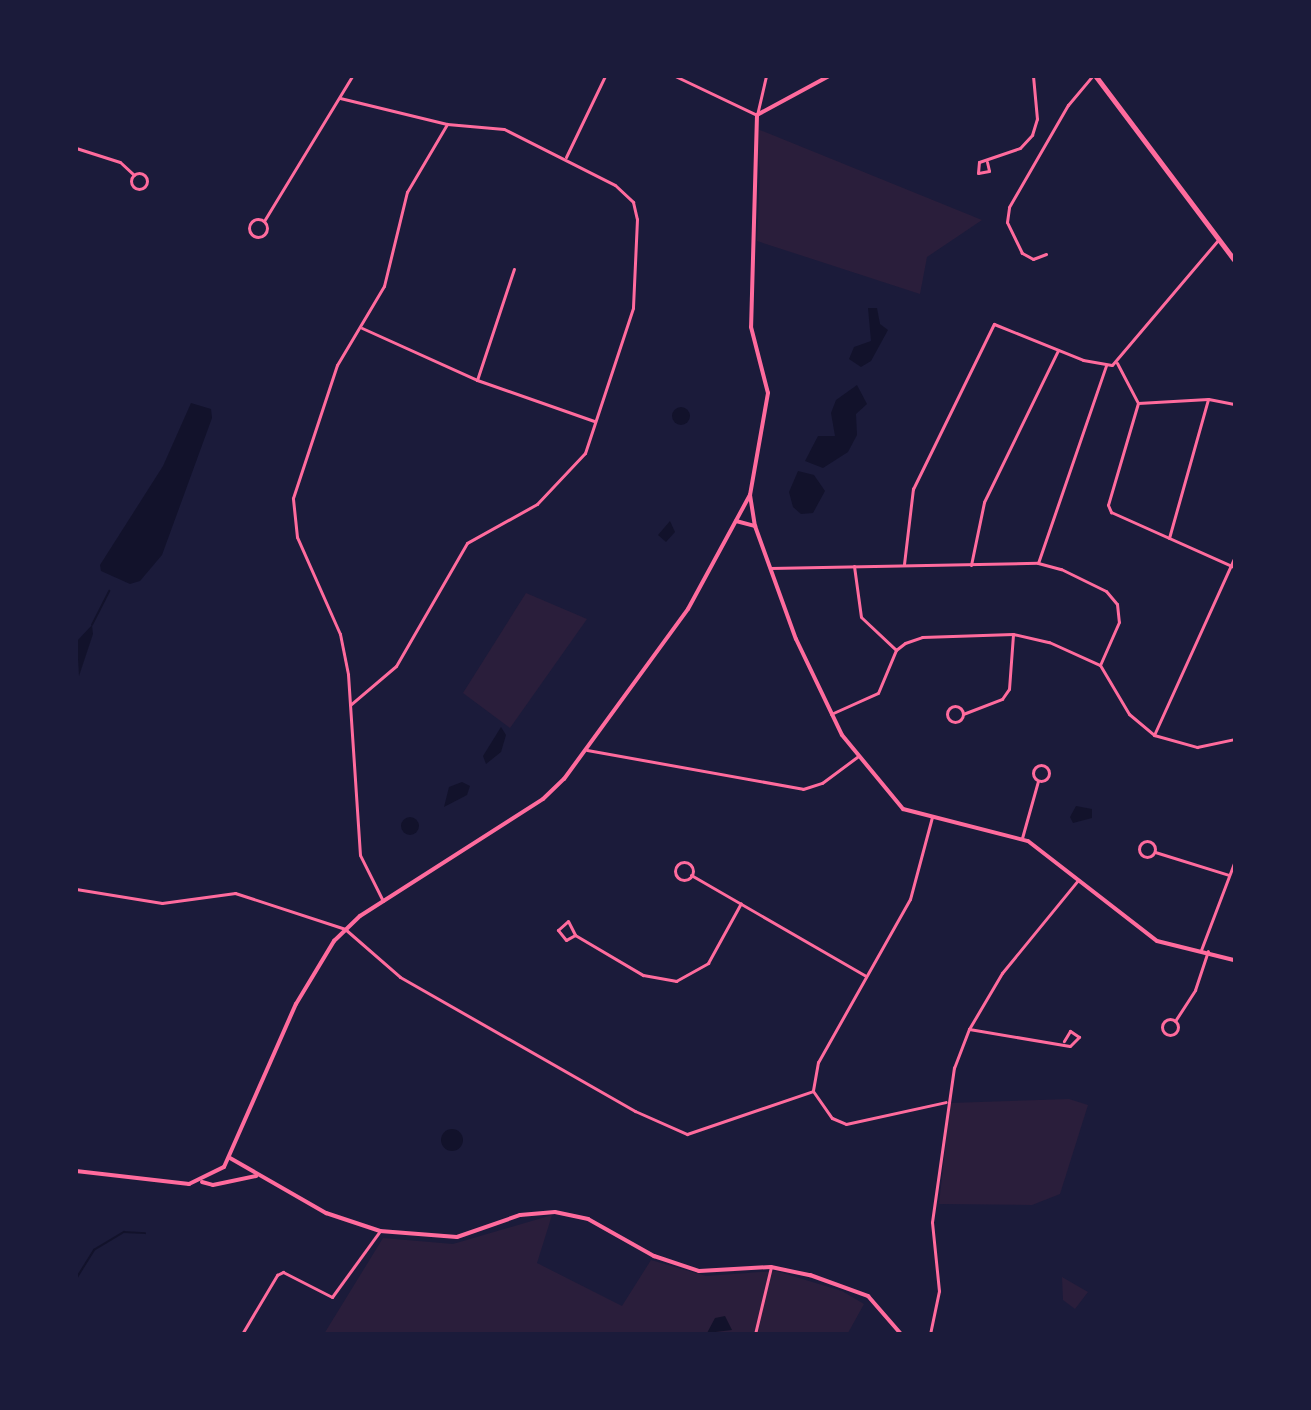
<!DOCTYPE html>
<html>
<head>
<meta charset="utf-8">
<style>
  body { margin:0 }
  #map { position:relative; width:1311px; height:1410px; overflow:hidden; background:#1b1b3a; font-family:Jost,sans-serif }
  div>[style] { position:absolute }
  [style*='--x'] { left:calc(var(--x)*1px); top:calc(var(--y)*1px); width:calc(var(--w)*1px); rotate:calc(var(--a)*1deg) }
  .green>* { inset:0; background:#2a1e3b }
  .water>* { inset:0; background:#12122b }
  .round { border-radius:50% }
  .stream>* { height:1.5px; margin:-0.75px; padding:0 0.75px; transform-origin:0.75px; border-radius:0.75px; background:#12122b }
  .minor>* { height:3px; margin:-1.5px; padding:0 1.5px; transform-origin:1.5px; border-radius:1.5px; background:#ff6b9d }
  .minor>.ring { margin:-1.5px; padding:0; box-sizing:content-box; background:none; border:3px solid #ff6b9d; border-radius:50% }
  .tertiary>* { height:4px; margin:-2px; padding:0 2px; transform-origin:2px; border-radius:2px; background:#ff6b9d }
  .primary>* { height:4.5px; margin:-2.25px; padding:0 2.25px; transform-origin:2.25px; border-radius:2.25px; background:#ff6b9d }
  span { translate:-50% -50%; white-space:nowrap; text-align:center; line-height:1.15; -webkit-text-stroke:5px #1b1b3a; paint-order:stroke }
  .frame { position:absolute; inset:0; border:78px solid #1b1b3a; pointer-events:none }
</style>
</head>
<body>
<div id="map">
  <div class="green">
    <div style="clip-path:polygon(755px 128px,982px 220px,927px 257px,920px 294px,757px 241px,760px 172px)"></div>
    <div style="clip-path:polygon(526px 593px,587px 619px,510px 728px,463px 693px)"></div>
    <div style="clip-path:polygon(1069px 1099px,1088px 1105px,1060px 1194px,1032px 1205px,939px 1204px,950px 1103px)"></div>
    <div style="clip-path:polygon(552px 1215px,537px 1263px,622px 1306px,651px 1260px,706px 1276px,776px 1271px,842px 1291px,864px 1304px,848px 1333px,324px 1334px,383px 1238px,453px 1244px)"></div>
    <div style="clip-path:polygon(1062px 1277px,1088px 1292px,1075px 1309px,1063px 1300px)"></div>
  </div>
  <div class="water">
    <div style="clip-path:polygon(868px 308px,877px 308px,880px 324px,888px 330px,871px 361px,861px 367px,849px 359px,854px 347px,871px 341px)"></div>
    <div style="clip-path:polygon(857px 385px,867px 404px,856px 414px,857px 435px,848px 452px,823px 468px,805px 461px,818px 436px,835px 436px,831px 413px,836px 400px)"></div>
    <div style="clip-path:polygon(191px 403px,211px 409px,212px 418px,162px 555px,140px 581px,130px 584px,101px 571px,100px 565px,163px 466px)"></div>
    <div class="round" style="left:672px;top:407px;width:18px;height:18px"></div>
    <div style="clip-path:polygon(798px 471px,814px 475px,825px 491px,813px 513px,801px 514px,793px 507px,789px 492px)"></div>
    <div style="clip-path:polygon(670px 521px,675px 532px,666px 542px,658px 535px)"></div>
    <div style="clip-path:polygon(92px 625px,93px 634px,79px 676px,77px 641px)"></div>
    <div style="clip-path:polygon(501px 727px,506px 735px,501px 752px,486px 764px,483px 756px)"></div>
    <div style="clip-path:polygon(462px 782px,470px 786px,467px 795px,444px 807px,449px 787px)"></div>
    <div style="clip-path:polygon(1076px 806px,1092px 809px,1092px 818px,1073px 823px,1070px 817px)"></div>
    <div class="round" style="left:401px;top:817px;width:18px;height:18px"></div>
    <div class="round" style="left:441px;top:1129px;width:22px;height:22px"></div>
    <div style="clip-path:polygon(725px 1316px,732px 1330px,707px 1333px,715px 1318px)"></div>
  </div>
  <div class="stream">
    <div style="--x:92;--y:625;--w:38;--a:-63"></div>
    <div style="--x:76;--y:1279;--w:34;--a:-58"></div>
    <div style="--x:94;--y:1250;--w:35;--a:-31"></div>
    <div style="--x:124;--y:1232;--w:21;--a:3"></div>
  </div>
  <div class="minor">
    <div style="--x:675;--y:76;--w:91;--a:25.4"></div>
    <div style="--x:757;--y:115;--w:40;--a:-77"></div>
    <div style="--x:340;--y:98;--w:110;--a:13.7"></div>
    <div style="--x:447;--y:124;--w:57;--a:5"></div>
    <div style="--x:504;--y:129;--w:124;--a:26.8"></div>
    <div style="--x:615;--y:185;--w:25;--a:43"></div>
    <div style="--x:633;--y:202;--w:17;--a:77"></div>
    <div style="--x:637;--y:219;--w:89;--a:92.6"></div>
    <div style="--x:633;--y:308;--w:153;--a:108.3"></div>
    <div style="--x:585;--y:453;--w:70;--a:133.3"></div>
    <div style="--x:537;--y:504;--w:80;--a:150.9"></div>
    <div style="--x:467;--y:543;--w:142;--a:120"></div>
    <div style="--x:396;--y:666;--w:60;--a:139.7"></div>
    <div style="--x:76;--y:148;--w:46;--a:17.7"></div>
    <div style="--x:120;--y:162;--w:19;--a:43"></div>
    <div style="--x:566;--y:157;--w:90;--a:-64.3"></div>
    <div style="--x:987;--y:162;--w:9;--a:77"></div>
    <div style="--x:989;--y:171;--w:11;--a:170"></div>
    <div style="--x:978;--y:173;--w:11;--a:-85"></div>
    <div style="--x:979;--y:162;--w:43;--a:-18.9"></div>
    <div style="--x:1020;--y:148;--w:18;--a:-47"></div>
    <div style="--x:1032;--y:135;--w:17;--a:-73"></div>
    <div style="--x:1037;--y:119;--w:43;--a:-95.3"></div>
    <div class="ring" style="left:131px;top:173px;width:13px;height:13px"></div>
    <div class="ring" style="left:249px;top:219px;width:15px;height:15px"></div>
    <div style="--x:264;--y:221;--w:170;--a:-58.7"></div>
    <div style="--x:1046;--y:254;--w:14;--a:159"></div>
    <div style="--x:1033;--y:259;--w:13;--a:-151"></div>
    <div style="--x:1022;--y:253;--w:34;--a:-116"></div>
    <div style="--x:1007;--y:222;--w:15;--a:-82"></div>
    <div style="--x:1009;--y:207;--w:118;--a:-60"></div>
    <div style="--x:1068;--y:105;--w:38;--a:-50"></div>
    <div style="--x:362;--y:328;--w:126;--a:24.3"></div>
    <div style="--x:477;--y:380;--w:124;--a:19.3"></div>
    <div style="--x:1117;--y:363;--w:45;--a:62.3"></div>
    <div style="--x:477;--y:380;--w:117;--a:-71.6"></div>
    <div style="--x:1234;--y:404;--w:26;--a:-169"></div>
    <div style="--x:1208;--y:399;--w:70;--a:176.7"></div>
    <div style="--x:1138;--y:403;--w:106;--a:106.4"></div>
    <div style="--x:1108;--y:505;--w:8;--a:67"></div>
    <div style="--x:1111;--y:512;--w:135;--a:24.1"></div>
    <div style="--x:1169;--y:538;--w:144;--a:-74.3"></div>
    <div style="--x:1038;--y:563;--w:209;--a:-71"></div>
    <div style="--x:904;--y:564;--w:76;--a:-83.2"></div>
    <div style="--x:913;--y:489;--w:184;--a:-63.9"></div>
    <div style="--x:994;--y:324;--w:96;--a:22"></div>
    <div style="--x:1083;--y:360;--w:29;--a:10"></div>
    <div style="--x:1112;--y:365;--w:165;--a:-49.7"></div>
    <div style="--x:971;--y:565;--w:64;--a:-78.3"></div>
    <div style="--x:984;--y:502;--w:169;--a:-64"></div>
    <div style="--x:854;--y:566;--w:51;--a:82.2"></div>
    <div style="--x:861;--y:617;--w:48;--a:43.3"></div>
    <div style="--x:770;--y:568;--w:268;--a:-1.1"></div>
    <div style="--x:1038;--y:563;--w:24;--a:15"></div>
    <div style="--x:1061;--y:569;--w:50;--a:26.1"></div>
    <div style="--x:1106;--y:591;--w:17;--a:50"></div>
    <div style="--x:1117;--y:604;--w:18;--a:84"></div>
    <div style="--x:1119;--y:622;--w:47;--a:113.8"></div>
    <div class="ring" style="left:947px;top:706px;width:13px;height:13px"></div>
    <div style="--x:831;--y:714;--w:51;--a:-24.1"></div>
    <div style="--x:878;--y:693;--w:47;--a:-67.3"></div>
    <div style="--x:896;--y:650;--w:11;--a:-38"></div>
    <div style="--x:905;--y:643;--w:18;--a:-19"></div>
    <div style="--x:922;--y:637;--w:91;--a:-1.9"></div>
    <div style="--x:1013;--y:634;--w:37;--a:13"></div>
    <div style="--x:1049;--y:642;--w:56;--a:24.3"></div>
    <div style="--x:1100;--y:665;--w:57;--a:59.4"></div>
    <div style="--x:1129;--y:714;--w:33;--a:40"></div>
    <div style="--x:1154;--y:735;--w:45;--a:15.6"></div>
    <div style="--x:1197;--y:747;--w:38;--a:-12"></div>
    <div style="--x:963;--y:714;--w:42;--a:-21"></div>
    <div style="--x:1002;--y:699;--w:12;--a:-55"></div>
    <div style="--x:1009;--y:689;--w:55;--a:-85.8"></div>
    <div style="--x:1154;--y:735;--w:193;--a:-65.6"></div>
    <div style="--x:587;--y:750;--w:219;--a:10.2"></div>
    <div style="--x:803;--y:789;--w:20;--a:-18"></div>
    <div style="--x:822;--y:783;--w:44;--a:-36.6"></div>
    <div class="ring" style="left:1033px;top:765px;width:13px;height:13px"></div>
    <div style="--x:932;--y:817;--w:85;--a:105"></div>
    <div style="--x:910;--y:899;--w:187;--a:119.4"></div>
    <div style="--x:818;--y:1062;--w:29;--a:100"></div>
    <div style="--x:813;--y:1091;--w:33;--a:55"></div>
    <div style="--x:832;--y:1118;--w:15;--a:23"></div>
    <div style="--x:846;--y:1124;--w:102;--a:-12.4"></div>
    <div style="--x:1022;--y:838;--w:59;--a:-74.3"></div>
    <div class="ring" style="left:1139px;top:841px;width:13px;height:13px"></div>
    <div style="--x:1155;--y:852;--w:77;--a:17.3"></div>
    <div class="ring" style="left:675px;top:862px;width:15px;height:15px"></div>
    <div style="--x:691;--y:875;--w:202;--a:30"></div>
    <div style="--x:76;--y:889;--w:87;--a:9.2"></div>
    <div style="--x:162;--y:903;--w:74;--a:-7.8"></div>
    <div style="--x:235;--y:893;--w:116;--a:18.1"></div>
    <div style="--x:345;--y:929;--w:73;--a:41.1"></div>
    <div style="--x:400;--y:977;--w:271;--a:29.7"></div>
    <div style="--x:635;--y:1111;--w:57;--a:23.9"></div>
    <div style="--x:687;--y:1134;--w:133;--a:-18.8"></div>
    <div style="--x:383;--y:901;--w:51;--a:-116.6"></div>
    <div style="--x:360;--y:855;--w:181;--a:-93.8"></div>
    <div style="--x:348;--y:674;--w:41;--a:-101.3"></div>
    <div style="--x:340;--y:634;--w:106;--a:-113.9"></div>
    <div style="--x:297;--y:537;--w:39;--a:-96"></div>
    <div style="--x:293;--y:498;--w:140;--a:-71.7"></div>
    <div style="--x:337;--y:365;--w:92;--a:-59.3"></div>
    <div style="--x:384;--y:286;--w:97;--a:-76.3"></div>
    <div style="--x:407;--y:192;--w:79;--a:-59.5"></div>
    <div style="--x:575;--y:935;--w:10;--a:151"></div>
    <div style="--x:566;--y:940;--w:13;--a:-129"></div>
    <div style="--x:558;--y:930;--w:13;--a:-42"></div>
    <div style="--x:568;--y:921;--w:16;--a:63"></div>
    <div style="--x:575;--y:935;--w:79;--a:30.5"></div>
    <div style="--x:643;--y:975;--w:34;--a:10"></div>
    <div style="--x:676;--y:981;--w:37;--a:-29"></div>
    <div style="--x:708;--y:963;--w:68;--a:-61.2"></div>
    <div style="--x:1201;--y:950;--w:93;--a:-69.2"></div>
    <div class="ring" style="left:1162px;top:1019px;width:13px;height:13px"></div>
    <div style="--x:1175;--y:1021;--w:37;--a:-57"></div>
    <div style="--x:1195;--y:990;--w:41;--a:-71.6"></div>
    <div style="--x:969;--y:1029;--w:102;--a:9.6"></div>
    <div style="--x:1070;--y:1046;--w:13;--a:-45"></div>
    <div style="--x:1079;--y:1037;--w:11;--a:-146"></div>
    <div style="--x:1070;--y:1031;--w:12;--a:121"></div>
    <div style="--x:242;--y:1334;--w:69;--a:-59.3"></div>
    <div style="--x:277;--y:1275;--w:7;--a:-27"></div>
    <div style="--x:283;--y:1272;--w:55;--a:27"></div>
    <div style="--x:332;--y:1297;--w:82;--a:-54"></div>
    <div style="--x:755;--y:1334;--w:69;--a:-76.6"></div>
    <div style="--x:930;--y:1334;--w:44;--a:-78.2"></div>
    <div style="--x:939;--y:1291;--w:69;--a:-95.8"></div>
    <div style="--x:932;--y:1222;--w:156;--a:-81.9"></div>
    <div style="--x:954;--y:1068;--w:42;--a:-69"></div>
    <div style="--x:969;--y:1029;--w:65;--a:-59.5"></div>
    <div style="--x:1002;--y:973;--w:120;--a:-50.7"></div>
  </div>
  <div class="tertiary">
    <div style="--x:829;--y:76;--w:82;--a:151.6"></div>
    <div style="--x:757;--y:115;--w:212;--a:91.6"></div>
    <div style="--x:751;--y:327;--w:68;--a:75.6"></div>
    <div style="--x:768;--y:393;--w:104;--a:100"></div>
    <div style="--x:750;--y:495;--w:31;--a:81"></div>
    <div style="--x:755;--y:526;--w:120;--a:70.1"></div>
    <div style="--x:796;--y:639;--w:106;--a:64.4"></div>
    <div style="--x:842;--y:735;--w:96;--a:50.5"></div>
    <div style="--x:903;--y:809;--w:129;--a:14.4"></div>
    <div style="--x:1028;--y:841;--w:163;--a:37.8"></div>
    <div style="--x:1157;--y:941;--w:79;--a:13.9"></div>
    <div style="--x:736;--y:521;--w:20;--a:15"></div>
    <div style="--x:230;--y:1158;--w:111;--a:29.8"></div>
    <div style="--x:326;--y:1213;--w:57;--a:18.4"></div>
    <div style="--x:380;--y:1231;--w:77;--a:4.5"></div>
    <div style="--x:457;--y:1237;--w:67;--a:-19.2"></div>
    <div style="--x:520;--y:1215;--w:35;--a:-5"></div>
    <div style="--x:555;--y:1212;--w:34;--a:12"></div>
    <div style="--x:588;--y:1219;--w:76;--a:29.3"></div>
    <div style="--x:654;--y:1256;--w:47;--a:18.4"></div>
    <div style="--x:699;--y:1271;--w:72;--a:-3.2"></div>
    <div style="--x:771;--y:1267;--w:40;--a:12"></div>
    <div style="--x:810;--y:1275;--w:62;--a:19.9"></div>
    <div style="--x:868;--y:1296;--w:50;--a:49"></div>
    <div style="--x:76;--y:1171;--w:114;--a:6.6"></div>
    <div style="--x:189;--y:1184;--w:39;--a:-26"></div>
    <div style="--x:224;--y:1167;--w:178;--a:-66.2"></div>
    <div style="--x:296;--y:1004;--w:74;--a:-58.9"></div>
    <div style="--x:334;--y:941;--w:36;--a:-44"></div>
    <div style="--x:360;--y:916;--w:217;--a:-32.6"></div>
    <div style="--x:543;--y:799;--w:29;--a:-44"></div>
    <div style="--x:564;--y:779;--w:210;--a:-53.9"></div>
    <div style="--x:688;--y:609;--w:130;--a:-61.5"></div>
    <div style="--x:202;--y:1182;--w:11;--a:15"></div>
    <div style="--x:213;--y:1185;--w:44;--a:-11.8"></div>
  </div>
  <div class="primary">
    <div style="--x:1096;--y:76;--w:229;--a:53"></div>
  </div>
  <div class="frame"></div>
</div>
</body>
</html>
